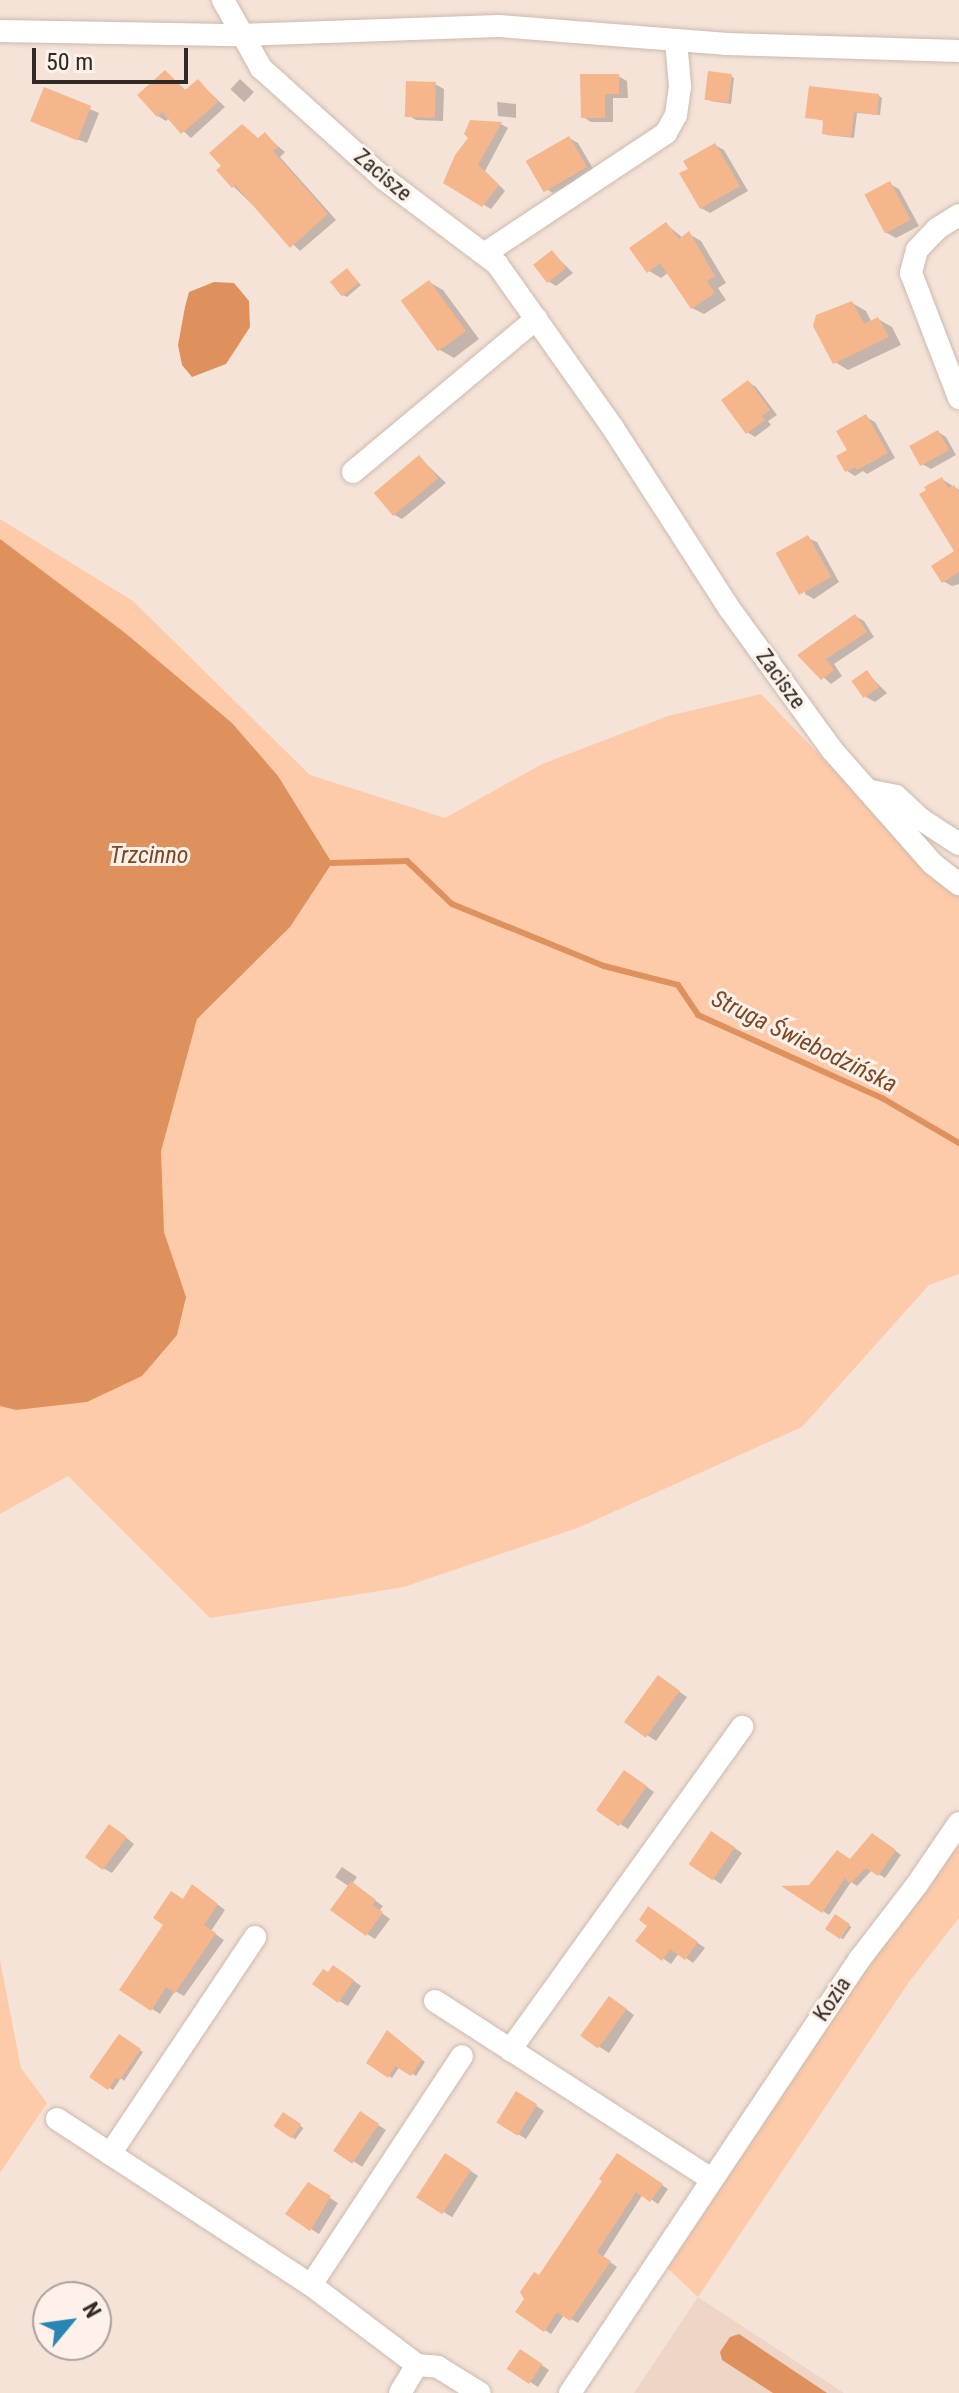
<!DOCTYPE html>
<html>
<head>
<meta charset="utf-8">
<style>
  body { margin:0 }
  #map { position:relative; width:959px; height:2393px; overflow:hidden; background:#f5e3d7; font-family:"Roboto Condensed",sans-serif }
  div>[style] { position:absolute }
  [style*='--x'] { left:calc(var(--x)*1px); top:calc(var(--y)*1px); width:calc(var(--w)*1px); rotate:calc(var(--a)*1deg) }
  .built>* { inset:0; background:#eed5c5 }
  .green>* { inset:0; background:#fdcbaa }
  .water>* { inset:0; background:#de915c }
  .shadow>* { inset:0; background:#0003; transform-origin:0 0 }
  .stream>* { height:6px; margin:-3px; padding:0 3px; transform-origin:3px; border-radius:3px; background:#de915c }
  .building>* { inset:0; background:#f6b68c; transform-origin:0 0 }
  .roads { filter:drop-shadow(0 0 2px #ccbaaf) drop-shadow(0 0 2px #ccbaaf) }
  .minor>* { height:22px; margin:-11px; padding:0 11px; transform-origin:11px; border-radius:11px; background:#fff }
  span { translate:-50% -50%; white-space:nowrap; text-align:center; line-height:1.15; -webkit-text-stroke:6px #fdf1ea; paint-order:stroke }
  .street-label { font-size:22px; color:#302925 }
  .water-label { font-size:24px; color:#7c4823; font-style:italic }
  .north { position:absolute; left:32px; top:2281px; width:80px; height:80px; box-sizing:border-box; background:#fdf1ea; border:2px solid #aba19b; border-radius:50%; rotate:61deg; font-size:22px; font-weight:700; line-height:32px; text-align:center; color:#302925 }
  .north::after { content:''; display:block; margin:auto; width:28px; height:36px; background:#2986b2; clip-path:polygon(50% 0,100% 100%,50% 72%,0 100%) }
  .scale { position:absolute; left:32px; top:48px; width:156px; height:36px; box-sizing:border-box; border:4px solid #302925; border-top:0; padding-left:10px; font-size:24px; line-height:28px; white-space:nowrap; color:#302925; -webkit-text-stroke:6px #fdf1ea; paint-order:stroke }
</style>
</head>
<body>
<div id="map">
  <div class="built">
    <div style="clip-path:polygon(698px 2297px,844px 2393px,634px 2393px)"></div>
  </div>
  <div class="green">
    <div style="clip-path:polygon(0 519px,133px 601px,310px 775px,445px 818px,542px 764px,668px 716px,761px 694px,934px 874px,959px 890px,959px 1274px,929px 1285px,802px 1427px,580px 1527px,404px 1587px,210px 1618px,68px 1476px,0 1514px)"></div>
    <div style="clip-path:polygon(959px 1845px,959px 1918px,909px 1982px,698px 2297px,663px 2264px,865px 1964px)"></div>
    <div style="clip-path:polygon(0 1960px,21px 2068px,47px 2103px,0 2173px)"></div>
  </div>
  <div class="water">
    <div style="clip-path:polygon(214px 282px,234px 283px,249px 301px,250px 327px,226px 364px,192px 377px,182px 365px,178px 345px,185px 307px,189px 292px)"></div>
    <div style="clip-path:polygon(0 539px,124px 632px,232px 723px,278px 776px,332px 863px,290px 927px,197px 1019px,161px 1151px,164px 1232px,186px 1297px,177px 1335px,142px 1376px,87px 1402px,16px 1410px,0 1406px)"></div>
    <div style="clip-path:polygon(739px 2334px,827px 2393px,773px 2393px,722px 2360px,720px 2352px,730px 2337px)"></div>
  </div>
  <div class="shadow">
    <div style="clip-path:polygon(165px 73px,187px 91px,198px 81px,225px 107px,191px 138px,169px 118px,166px 121px,158px 116px)"></div>
    <div style="clip-path:polygon(618px 76px,627px 81px,628px 98px,613px 98px,613px 122px,591px 122px,583px 117px)"></div>
    <div style="clip-path:polygon(731px 76px,734px 78px,731px 104px,710px 101px)"></div>
    <div style="left:240px;top:79px;width:19px;height:14px;rotate:43deg"></div>
    <div style="clip-path:polygon(435px 84px,444px 89px,443px 121px,416px 120px,408px 115px)"></div>
    <div style="clip-path:polygon(45px 90px,99px 113px,87px 143px,41px 125px)"></div>
    <div style="clip-path:polygon(879px 96px,882px 98px,880px 115px,857px 113px,854px 138px,827px 135px,824px 133px,825px 121px,807px 117px)"></div>
    <div style="clip-path:polygon(497px 102px,516px 104px,516px 118px,498px 116px)"></div>
    <div style="clip-path:polygon(471px 122px,501px 124px,508px 128px,485px 171px,505px 191px,491px 209px,445px 182px,471px 138px)"></div>
    <div style="clip-path:polygon(265px 135px,285px 152px,280px 157px,336px 220px,300px 251px,233px 186px,224px 166px)"></div>
    <div style="clip-path:polygon(569px 138px,578px 143px,595px 172px,553px 193px,545px 188px)"></div>
    <div style="clip-path:polygon(715px 145px,724px 150px,748px 191px,710px 213px,701px 208px)"></div>
    <div style="clip-path:polygon(890px 184px,899px 189px,919px 226px,896px 238px,887px 233px)"></div>
    <div style="clip-path:polygon(666px 224px,683px 238px,689px 234px,701px 241px,726px 283px,718px 288px,726px 300px,704px 314px,692px 308px,669px 272px,661px 278px,649px 271px)"></div>
    <div style="clip-path:polygon(552px 252px,573px 273px,556px 286px,548px 281px)"></div>
    <div style="clip-path:polygon(347px 270px,361px 285px,347px 297px,343px 295px)"></div>
    <div style="clip-path:polygon(429px 282px,443px 290px,479px 339px,454px 358px,440px 350px)"></div>
    <div style="clip-path:polygon(852px 303px,866px 311px,872px 323px,878px 319px,892px 327px,901px 345px,848px 370px,835px 362px)"></div>
    <div style="clip-path:polygon(748px 382px,756px 387px,777px 415px,768px 421px,771px 425px,755px 437px,747px 432px)"></div>
    <div style="clip-path:polygon(866px 417px,875px 422px,895px 458px,867px 474px,863px 471px,855px 476px,847px 471px,850px 451px)"></div>
    <div style="clip-path:polygon(938px 432px,946px 437px,956px 455px,931px 469px,922px 464px)"></div>
    <div style="clip-path:polygon(419px 457px,446px 483px,402px 519px,393px 514px)"></div>
    <div style="clip-path:polygon(942px 479px,959px 490px,959px 584px,952px 586px,943px 581px,957px 552px)"></div>
    <div style="clip-path:polygon(808px 538px,817px 542px,839px 582px,814px 599px,805px 594px)"></div>
    <div style="clip-path:polygon(855px 616px,864px 621px,874px 637px,834px 664px,842px 676px,831px 684px,800px 656px)"></div>
    <div style="clip-path:polygon(867px 673px,887px 693px,875px 702px,866px 697px)"></div>
    <div style="clip-path:polygon(667px 1683px,687px 1697px,656px 1741px,627px 1722px)"></div>
    <div style="clip-path:polygon(633px 1777px,654px 1792px,628px 1829px,620px 1824px)"></div>
    <div style="clip-path:polygon(118px 1831px,134px 1844px,112px 1873px,103px 1868px)"></div>
    <div style="clip-path:polygon(720px 1838px,742px 1853px,721px 1884px,691px 1864px)"></div>
    <div style="clip-path:polygon(879px 1839px,901px 1855px,885px 1878px,872px 1870px,857px 1886px,851px 1882px,829px 1915px,788px 1888px,810px 1887px)"></div>
    <div style="clip-path:polygon(342px 1867px,357px 1877px,352px 1884px,383px 1906px,379px 1911px,390px 1919px,375px 1939px,367px 1934px,350px 1887px,335px 1877px)"></div>
    <div style="clip-path:polygon(201px 1892px,225px 1910px,211px 1931px,224px 1940px,184px 1996px,175px 1991px,160px 2014px,152px 2009px,183px 1901px)"></div>
    <div style="clip-path:polygon(656px 1913px,705px 1948px,693px 1963px,679px 1953px,671px 1964px,638px 1941px)"></div>
    <div style="left:836px;top:1916px;width:19px;height:15px;rotate:35deg"></div>
    <div style="clip-path:polygon(342px 1972px,361px 1986px,348px 2006px,339px 2001px,329px 1975px)"></div>
    <div style="clip-path:polygon(618px 2003px,634px 2015px,609px 2053px,581px 2035px)"></div>
    <div style="clip-path:polygon(391px 2035px,425px 2062px,416px 2076px,400px 2066px,392px 2078px,368px 2063px)"></div>
    <div style="clip-path:polygon(119px 2037px,143px 2052px,124px 2081px,121px 2078px,113px 2090px,92px 2077px)"></div>
    <div style="clip-path:polygon(525px 2098px,544px 2111px,526px 2139px,518px 2134px)"></div>
    <div style="left:360px;top:2113px;width:31px;height:44px;rotate:33deg"></div>
    <div style="left:284px;top:2114px;width:24px;height:14px;rotate:36deg"></div>
    <div style="left:445px;top:2155px;width:39px;height:49px;rotate:32deg"></div>
    <div style="clip-path:polygon(624px 2159px,668px 2189px,658px 2204px,643px 2194px,603px 2257px,617px 2267px,578px 2323px,564px 2315px,551px 2334px,545px 2330px,526px 2299px)"></div>
    <div style="clip-path:polygon(309px 2185px,338px 2203px,319px 2234px,311px 2229px)"></div>
    <div style="clip-path:polygon(530px 2357px,549px 2370px,538px 2387px,510px 2369px)"></div>
  </div>
  <div class="stream">
    <div style="--x:332;--y:863;--w:75;--a:-1.5"></div>
    <div style="--x:407;--y:861;--w:62;--a:43.7"></div>
    <div style="--x:452;--y:904;--w:164;--a:22.2"></div>
    <div style="--x:604;--y:966;--w:76;--a:14.4"></div>
    <div style="--x:678;--y:985;--w:36;--a:56"></div>
    <div style="--x:698;--y:1015;--w:202;--a:24.3"></div>
    <div style="--x:882;--y:1098;--w:89;--a:30.3"></div>
  </div>
  <div class="building">
    <div style="clip-path:polygon(165px 70px,185px 90px,198px 79px,218px 102px,181px 134px,162px 112px,157px 117px,137px 95px)"></div>
    <div style="left:708px;top:71px;width:24px;height:29px;rotate:7deg"></div>
    <div style="clip-path:polygon(580px 74px,619px 74px,619px 94px,605px 94px,605px 118px,581px 118px)"></div>
    <div style="left:406px;top:81px;width:30px;height:36px;rotate:2deg"></div>
    <div style="clip-path:polygon(809px 86px,879px 94px,877px 115px,854px 112px,851px 137px,822px 134px,823px 120px,805px 118px)"></div>
    <div style="left:44px;top:87px;width:51px;height:37px;rotate:22deg"></div>
    <div style="clip-path:polygon(470px 120px,502px 122px,478px 165px,499px 185px,482px 207px,443px 183px,455px 155px,468px 138px,464px 134px)"></div>
    <div style="clip-path:polygon(242px 124px,258px 138px,265px 132px,278px 147px,273px 151px,328px 214px,290px 248px,235px 185px,232px 188px,216px 170px,221px 166px,209px 153px)"></div>
    <div style="left:569px;top:136px;width:36px;height:50px;rotate:60deg"></div>
    <div style="clip-path:polygon(715px 143px,740px 186px,700px 209px,679px 173px,688px 169px,683px 161px)"></div>
    <div style="left:890px;top:181px;width:44px;height:29px;rotate:62deg"></div>
    <div style="clip-path:polygon(666px 222px,679px 239px,689px 231px,715px 276px,707px 281px,715px 293px,691px 309px,660px 263px,647px 273px,629px 248px)"></div>
    <div style="left:552px;top:250px;width:23px;height:24px;rotate:52deg"></div>
    <div style="left:347px;top:268px;width:19px;height:22px;rotate:51deg"></div>
    <div style="left:429px;top:280px;width:63px;height:35px;rotate:54deg"></div>
    <div style="clip-path:polygon(852px 301px,864px 324px,878px 317px,889px 337px,833px 364px,813px 326px,816px 315px)"></div>
    <div style="clip-path:polygon(748px 380px,770px 410px,762px 416px,765px 420px,746px 434px,721px 400px)"></div>
    <div style="clip-path:polygon(866px 414px,888px 453px,857px 470px,855px 467px,845px 472px,836px 456px,847px 450px,836px 431px)"></div>
    <div style="left:938px;top:430px;width:23px;height:33px;rotate:61deg"></div>
    <div style="left:419px;top:455px;width:30px;height:59px;rotate:50deg"></div>
    <div style="clip-path:polygon(942px 477px,948px 488px,954px 485px,959px 493px,959px 572px,942px 583px,931px 566px,954px 551px,919px 494px,926px 490px,924px 487px)"></div>
    <div style="left:808px;top:535px;width:48px;height:37px;rotate:61deg"></div>
    <div style="clip-path:polygon(855px 614px,867px 632px,826px 659px,834px 670px,821px 680px,797px 655px)"></div>
    <div style="left:867px;top:670px;width:21px;height:19px;rotate:55deg"></div>
    <div style="left:658px;top:1675px;width:27px;height:58px;rotate:36deg"></div>
    <div style="left:624px;top:1770px;width:28px;height:49px;rotate:35deg"></div>
    <div style="left:109px;top:1824px;width:22px;height:41px;rotate:36deg"></div>
    <div style="left:711px;top:1831px;width:29px;height:40px;rotate:34deg"></div>
    <div style="clip-path:polygon(872px 1833px,896px 1850px,878px 1876px,866px 1868px,850px 1884px,845px 1878px,822px 1913px,781px 1886px,809px 1885px,837px 1850px,850px 1859px)"></div>
    <div style="clip-path:polygon(351px 1881px,376px 1900px,372px 1905px,383px 1912px,366px 1936px,330px 1910px)"></div>
    <div style="clip-path:polygon(192px 1884px,218px 1904px,204px 1925px,216px 1933px,175px 1993px,166px 1987px,151px 2011px,119px 1990px,163px 1925px,153px 1918px,171px 1891px,183px 1899px)"></div>
    <div style="clip-path:polygon(648px 1906px,698px 1942px,685px 1960px,670px 1949px,662px 1961px,635px 1941px,647px 1926px,639px 1920px)"></div>
    <div style="left:835px;top:1914px;width:18px;height:18px;rotate:34deg"></div>
    <div style="clip-path:polygon(333px 1965px,354px 1980px,338px 2003px,312px 1984px,323px 1969px,328px 1972px)"></div>
    <div style="left:609px;top:1996px;width:22px;height:49px;rotate:36deg"></div>
    <div style="clip-path:polygon(387px 2030px,422px 2059px,411px 2076px,395px 2066px,388px 2078px,366px 2063px)"></div>
    <div style="clip-path:polygon(119px 2034px,141px 2049px,120px 2080px,116px 2078px,108px 2090px,89px 2077px)"></div>
    <div style="left:516px;top:2091px;width:25px;height:37px;rotate:32deg"></div>
    <div style="left:360px;top:2111px;width:23px;height:48px;rotate:34deg"></div>
    <div style="left:283px;top:2112px;width:22px;height:17px;rotate:34deg"></div>
    <div style="left:445px;top:2153px;width:31px;height:53px;rotate:33deg"></div>
    <div style="clip-path:polygon(617px 2153px,663px 2184px,650px 2202px,636px 2192px,597px 2252px,611px 2261px,570px 2321px,557px 2312px,544px 2332px,515px 2312px,524px 2299px,520px 2292px,534px 2272px,539px 2275px,602px 2181px,599px 2179px)"></div>
    <div style="clip-path:polygon(308px 2182px,331px 2196px,310px 2231px,285px 2214px)"></div>
    <div style="left:520px;top:2349px;width:27px;height:24px;rotate:34deg"></div>
  </div>
  <div class="roads">
    <div class="minor">
      <div style="--x:223;--y:0;--w:78;--a:60.8"></div>
      <div style="--x:261;--y:68;--w:164;--a:42"></div>
      <div style="--x:383;--y:178;--w:143;--a:37"></div>
      <div style="--x:497;--y:264;--w:201;--a:54.7"></div>
      <div style="--x:613;--y:428;--w:214;--a:57.2"></div>
      <div style="--x:729;--y:608;--w:175;--a:54"></div>
      <div style="--x:832;--y:750;--w:152;--a:48.5"></div>
      <div style="--x:933;--y:864;--w:33;--a:38"></div>
      <div style="--x:0;--y:31;--w:240;--a:1"></div>
      <div style="--x:240;--y:35;--w:259;--a:-2"></div>
      <div style="--x:499;--y:26;--w:229;--a:4.5"></div>
      <div style="--x:727;--y:44;--w:232;--a:1.7"></div>
      <div style="--x:959;--y:215;--w:26;--a:148"></div>
      <div style="--x:937;--y:229;--w:29;--a:134"></div>
      <div style="--x:917;--y:250;--w:24;--a:105"></div>
      <div style="--x:911;--y:273;--w:134;--a:69"></div>
      <div style="--x:484;--y:254;--w:219;--a:-33.6"></div>
      <div style="--x:666;--y:133;--w:21;--a:-61"></div>
      <div style="--x:676;--y:115;--w:29;--a:-82"></div>
      <div style="--x:680;--y:86;--w:46;--a:-95"></div>
      <div style="--x:353;--y:472;--w:239;--a:-39.9"></div>
      <div style="--x:871;--y:791;--w:25;--a:11"></div>
      <div style="--x:896;--y:796;--w:35;--a:43"></div>
      <div style="--x:922;--y:820;--w:44;--a:33"></div>
      <div style="--x:435;--y:2001;--w:328;--a:32.8"></div>
      <div style="--x:510;--y:2050;--w:398;--a:-54.3"></div>
      <div style="--x:57;--y:2119;--w:303;--a:33.2"></div>
      <div style="--x:311;--y:2285;--w:133;--a:37"></div>
      <div style="--x:110;--y:2154;--w:261;--a:-56.2"></div>
      <div style="--x:311;--y:2285;--w:274;--a:-56.6"></div>
      <div style="--x:417;--y:2365;--w:21;--a:5"></div>
      <div style="--x:438;--y:2367;--w:49;--a:31.8"></div>
      <div style="--x:400;--y:2393;--w:33;--a:-59"></div>
      <div style="--x:570;--y:2393;--w:521;--a:-56.28"></div>
      <div style="--x:859;--y:1960;--w:93;--a:-52.4"></div>
      <div style="--x:916;--y:1886;--w:76;--a:-55.7"></div>
    </div>
  </div>
  <div class="street-label">
    <span style="left:383px;top:175px;rotate:40deg">Zacisze</span>
    <span style="left:781px;top:679px;rotate:54deg">Zacisze</span>
    <span style="left:832px;top:1999px;rotate:-56deg">Kozia</span>
  </div>
  <div class="water-label">
    <span style="left:149px;top:856px">Trzcinno</span>
    <span style="left:804px;top:1042px;rotate:26deg">Struga Świebodzińska</span>
  </div>
  <div class="north">N</div>
  <div class="scale">50 m</div>
</div>
</body>
</html>
